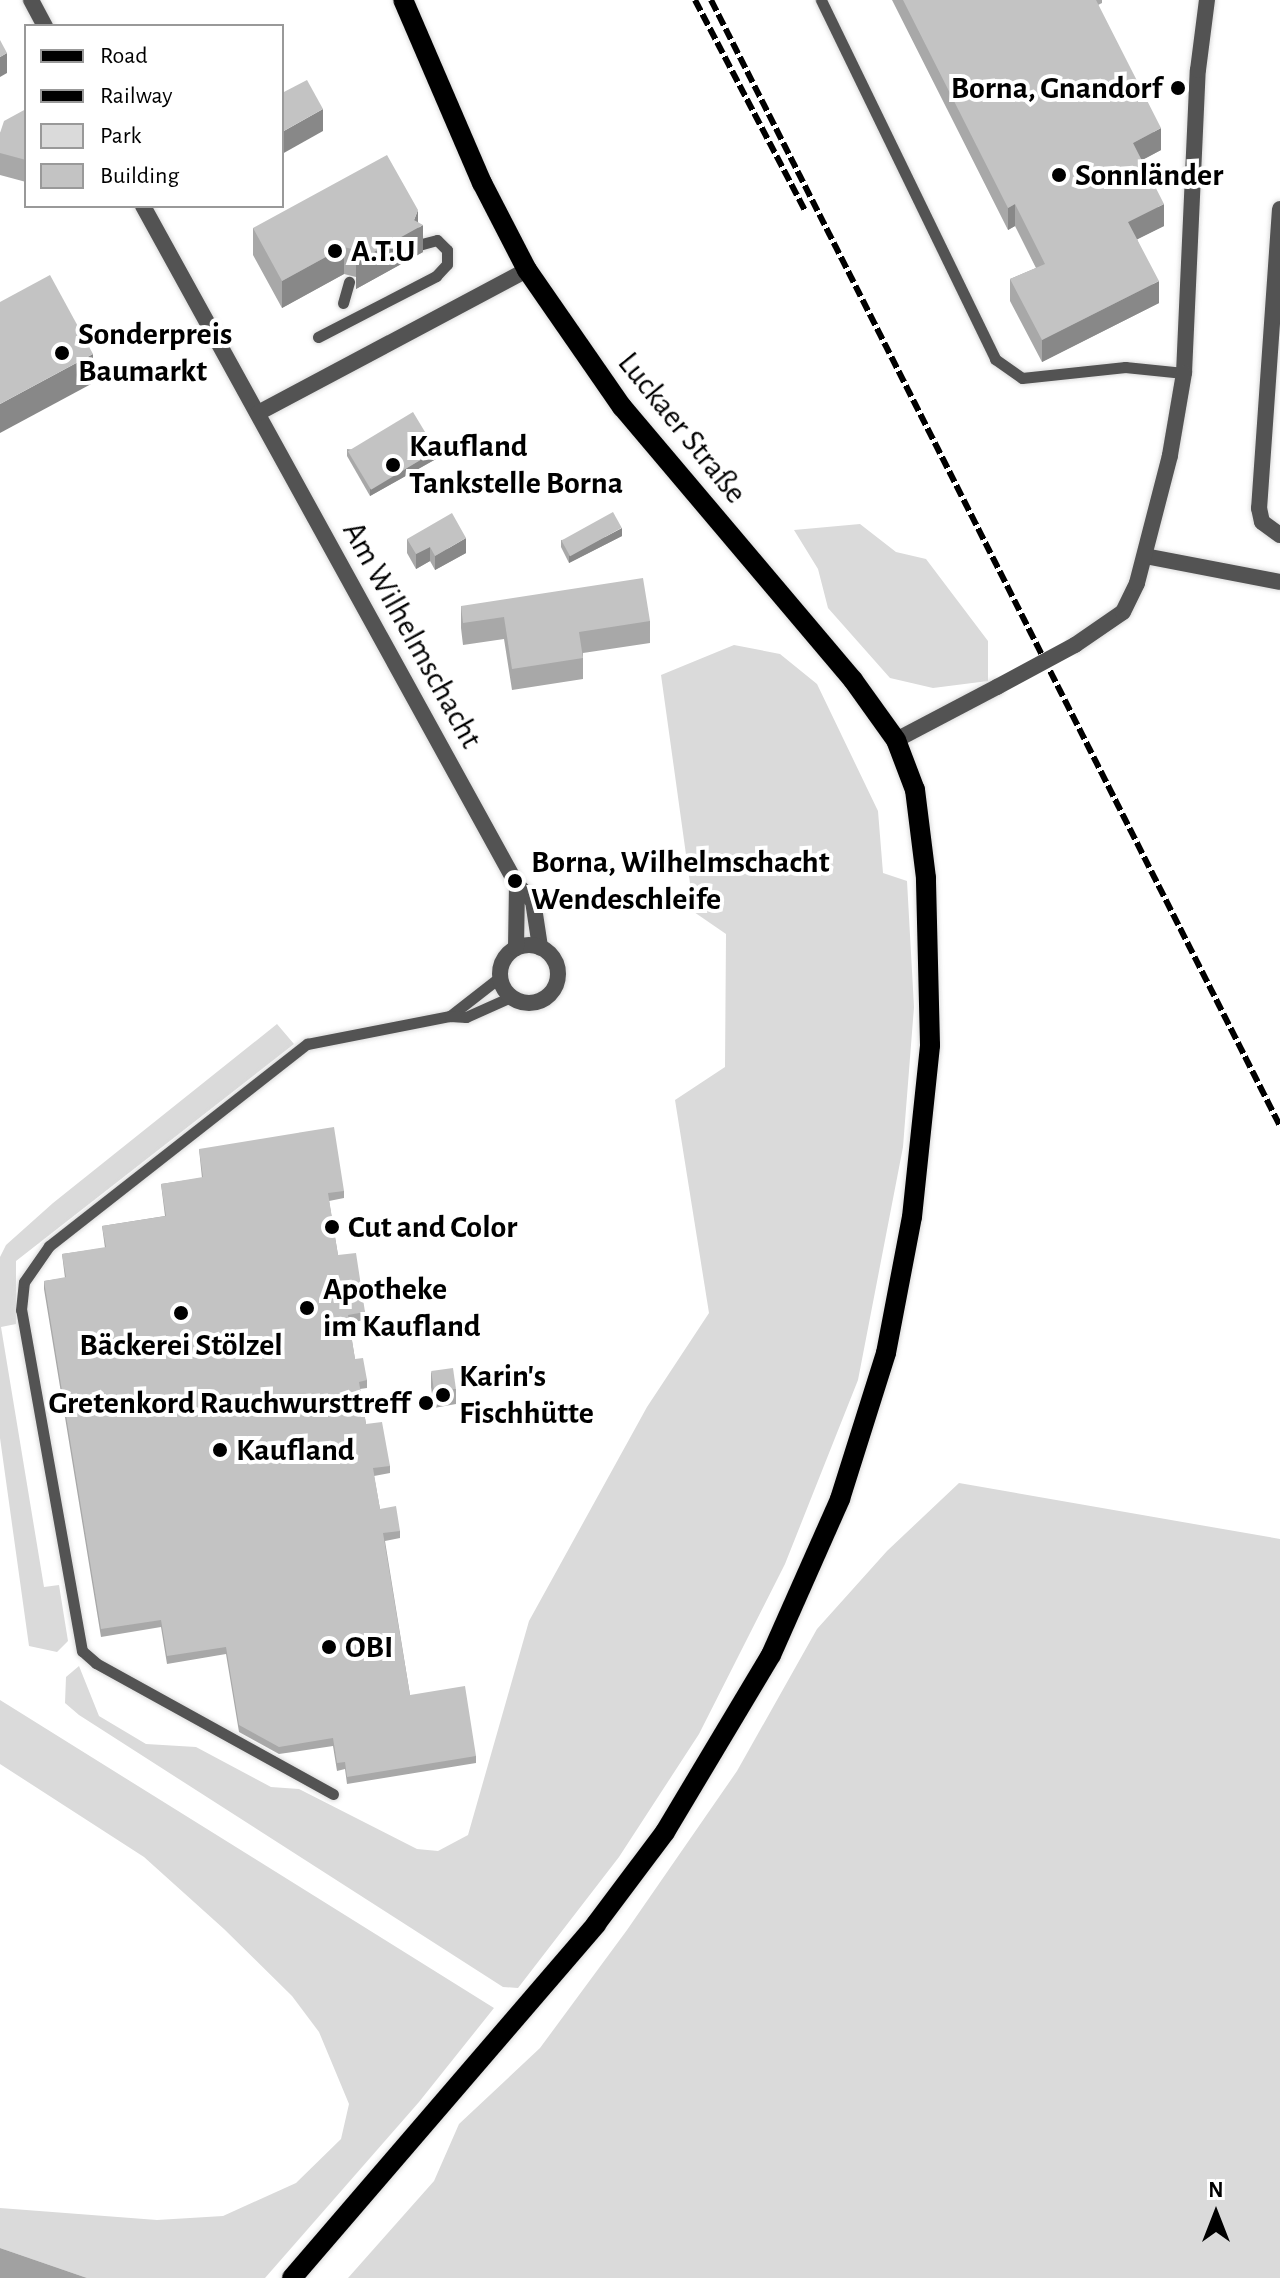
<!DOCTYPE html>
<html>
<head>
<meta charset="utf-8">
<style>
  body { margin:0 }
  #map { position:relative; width:1280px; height:2278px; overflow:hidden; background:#fff; font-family:"Alegreya Sans",sans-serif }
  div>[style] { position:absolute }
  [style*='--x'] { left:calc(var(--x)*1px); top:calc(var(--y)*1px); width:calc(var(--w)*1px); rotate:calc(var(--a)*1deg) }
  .green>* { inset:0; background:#dadada }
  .water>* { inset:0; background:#a1a1a1 }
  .roads { filter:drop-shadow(0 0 2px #dbdbdb) drop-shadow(0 0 2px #dbdbdb) }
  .service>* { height:11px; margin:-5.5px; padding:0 5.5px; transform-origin:5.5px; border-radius:5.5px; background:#535353 }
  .minor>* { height:16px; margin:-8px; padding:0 8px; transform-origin:8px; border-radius:8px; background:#535353 }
  .minor>.ring { margin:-8px; padding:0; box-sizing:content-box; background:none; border:16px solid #535353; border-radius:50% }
  .tertiary>* { height:16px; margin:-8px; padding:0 8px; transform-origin:8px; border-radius:8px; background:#535353 }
  .primary>* { height:20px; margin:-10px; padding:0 10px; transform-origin:10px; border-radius:10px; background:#000 }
  .rail>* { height:6px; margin-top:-3px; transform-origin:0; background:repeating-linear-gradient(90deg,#000 0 12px,transparent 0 16px) }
  .tertiary-bridge>* { height:16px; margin:-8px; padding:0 8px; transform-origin:8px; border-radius:8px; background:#535353 }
  .wall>* { inset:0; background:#a8a8a8 }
  .shaded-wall>* { inset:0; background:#888 }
  .building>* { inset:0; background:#c3c3c3; transform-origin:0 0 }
  .dots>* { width:22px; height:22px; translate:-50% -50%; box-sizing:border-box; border:4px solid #fff; border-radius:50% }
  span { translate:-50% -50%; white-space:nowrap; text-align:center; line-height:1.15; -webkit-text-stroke:8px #fff; paint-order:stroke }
  .poi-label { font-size:32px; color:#000; font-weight:700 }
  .right { translate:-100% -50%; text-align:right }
  .left { translate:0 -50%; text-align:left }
  .street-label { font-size:32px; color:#000 }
  .legend { position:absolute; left:24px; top:24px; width:260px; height:184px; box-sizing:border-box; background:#fff; border:2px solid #999; margin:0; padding:10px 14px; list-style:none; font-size:24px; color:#000 }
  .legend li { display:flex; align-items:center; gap:16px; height:40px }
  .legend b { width:40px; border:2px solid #999 }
  .north { position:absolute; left:1176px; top:2174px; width:80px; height:80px; -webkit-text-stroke:6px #fff; paint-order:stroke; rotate:0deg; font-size:22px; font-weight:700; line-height:32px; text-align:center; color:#000 }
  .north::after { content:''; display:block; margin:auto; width:28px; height:36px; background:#000; clip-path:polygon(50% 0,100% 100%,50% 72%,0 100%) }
</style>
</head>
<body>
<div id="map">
  <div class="green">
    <div style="clip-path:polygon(860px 524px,896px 552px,926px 559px,988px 641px,988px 681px,933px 688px,890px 678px,828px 608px,818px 569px,794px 530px)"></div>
    <div style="clip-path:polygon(734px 645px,780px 654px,817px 684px,878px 811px,883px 873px,907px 881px,914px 1007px,903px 1147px,858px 1380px,785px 1564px,699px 1734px,619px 1857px,518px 1988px,503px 1987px,79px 1715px,65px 1703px,66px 1677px,79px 1666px,99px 1716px,146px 1744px,196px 1747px,271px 1787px,299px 1789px,417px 1849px,438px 1851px,468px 1835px,529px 1621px,647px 1407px,709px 1313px,675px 1100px,725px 1067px,726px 934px,694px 912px,661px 675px)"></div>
    <div style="clip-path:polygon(277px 1024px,294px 1044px,16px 1261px,16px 1324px,1px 1327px,44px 1587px,59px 1585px,68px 1641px,57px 1652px,29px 1646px,0 1438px,0 1257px,6px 1245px,53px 1203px)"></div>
    <div style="clip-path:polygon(959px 1483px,1280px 1539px,1280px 2278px,348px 2278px,434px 2181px,459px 2124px,540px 2048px,627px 1930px,737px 1771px,817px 1629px,887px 1551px)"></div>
    <div style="clip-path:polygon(0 1700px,494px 2008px,419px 2102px,265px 2278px,87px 2278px,0 2248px,0 2208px,157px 2220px,223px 2216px,296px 2183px,341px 2139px,349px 2104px,319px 2032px,292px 1996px,224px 1929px,144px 1857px,0 1764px)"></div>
  </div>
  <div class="water">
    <div style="clip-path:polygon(0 2248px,87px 2278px,0 2278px)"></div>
  </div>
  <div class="roads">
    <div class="service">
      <div style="--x:821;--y:0;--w:399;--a:64.1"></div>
      <div style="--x:995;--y:359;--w:33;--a:35"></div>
      <div style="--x:1022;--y:378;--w:104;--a:-6.1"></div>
      <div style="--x:1125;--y:367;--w:59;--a:5.8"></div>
      <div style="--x:343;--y:303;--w:22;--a:-74"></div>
      <div style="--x:318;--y:337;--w:133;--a:-27.3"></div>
      <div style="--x:436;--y:276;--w:16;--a:-47"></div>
      <div style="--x:447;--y:264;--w:14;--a:-90"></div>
      <div style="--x:447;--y:250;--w:14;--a:-135"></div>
      <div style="--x:437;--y:240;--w:16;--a:165"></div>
      <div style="--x:450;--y:1016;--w:63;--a:-38"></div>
      <div style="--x:333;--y:1794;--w:271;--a:-151.1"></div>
      <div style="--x:96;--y:1663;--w:18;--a:-139"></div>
      <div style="--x:82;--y:1651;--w:346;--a:-100.1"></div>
      <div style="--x:21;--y:1310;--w:28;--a:-84"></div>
      <div style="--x:24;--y:1282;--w:44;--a:-55.2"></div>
      <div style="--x:49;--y:1246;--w:328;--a:-38.1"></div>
      <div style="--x:307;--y:1044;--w:146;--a:-11.1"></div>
      <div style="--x:450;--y:1016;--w:16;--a:4"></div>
      <div style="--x:466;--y:1017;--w:49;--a:-24"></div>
    </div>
    <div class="minor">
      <div style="--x:31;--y:0;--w:30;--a:62"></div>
      <div style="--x:143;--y:206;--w:775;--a:61.15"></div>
      <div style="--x:517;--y:885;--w:23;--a:45"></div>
      <div style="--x:533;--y:901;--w:47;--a:81.3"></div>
      <div style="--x:1280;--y:209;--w:300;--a:94"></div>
      <div style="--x:1259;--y:508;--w:14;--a:78"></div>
      <div style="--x:1262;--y:522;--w:22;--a:36"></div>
      <div style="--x:1184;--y:373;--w:303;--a:-87.4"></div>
      <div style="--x:1198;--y:70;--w:71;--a:-82.7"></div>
      <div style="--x:258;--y:413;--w:305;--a:-28"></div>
      <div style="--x:1145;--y:556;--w:137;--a:10.9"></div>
      <div class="ring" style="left:500px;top:945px;width:42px;height:42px"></div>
      <div style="--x:516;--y:948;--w:63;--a:-89.1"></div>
    </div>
    <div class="tertiary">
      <div style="--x:1075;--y:645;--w:58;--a:-34.5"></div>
      <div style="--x:1123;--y:612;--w:32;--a:-64"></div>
      <div style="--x:1137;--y:583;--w:132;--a:-75.5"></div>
      <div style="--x:1170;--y:455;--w:83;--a:-80.3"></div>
      <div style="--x:896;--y:740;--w:114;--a:-27.7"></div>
    </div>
    <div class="primary">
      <div style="--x:292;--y:2278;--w:467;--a:-49.3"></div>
      <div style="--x:596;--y:1924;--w:115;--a:-53.1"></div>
      <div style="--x:665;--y:1832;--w:206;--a:-59.1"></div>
      <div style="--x:771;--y:1655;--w:171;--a:-66.1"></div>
      <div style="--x:840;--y:1499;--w:153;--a:-72.5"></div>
      <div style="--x:886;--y:1353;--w:138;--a:-79.2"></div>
      <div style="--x:912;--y:1217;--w:173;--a:-84"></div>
      <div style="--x:930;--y:1045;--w:167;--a:-91.4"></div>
      <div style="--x:926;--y:878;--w:89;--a:-97.1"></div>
      <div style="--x:915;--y:790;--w:53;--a:-110.8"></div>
      <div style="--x:896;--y:740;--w:74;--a:-125.6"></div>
      <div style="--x:853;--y:680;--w:358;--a:-130.2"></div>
      <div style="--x:622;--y:407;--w:167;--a:-124.7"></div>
      <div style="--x:527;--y:270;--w:98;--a:-117.3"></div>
      <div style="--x:482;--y:183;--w:199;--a:-113.3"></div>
    </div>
  </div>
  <div class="rail">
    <div style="--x:695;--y:0;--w:237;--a:62.4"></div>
    <div style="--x:711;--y:0;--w:1262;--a:63.19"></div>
  </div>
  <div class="tertiary-bridge">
    <div style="--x:997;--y:687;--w:89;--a:-28.3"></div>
  </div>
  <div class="wall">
    <div style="clip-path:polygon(892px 0,1102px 0,1102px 3px,1098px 5px,1161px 150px,1142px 160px,1164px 226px,1137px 239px,1159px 303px,1042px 362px,1010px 301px,1010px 279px,1036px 268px,1015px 226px,1008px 230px)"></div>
    <div style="clip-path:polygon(26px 109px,26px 182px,0 175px,0 133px)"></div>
    <div style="clip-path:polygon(418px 222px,423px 252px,356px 289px,356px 277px,344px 274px,282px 308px,253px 255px,253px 228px)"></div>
    <div style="clip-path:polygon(347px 449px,436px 459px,370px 496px,347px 456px)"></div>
    <div style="clip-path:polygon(622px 536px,569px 563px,561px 547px,561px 540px)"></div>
    <div style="clip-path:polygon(407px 539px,466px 553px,435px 570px,430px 561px,416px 569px,407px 553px)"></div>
    <div style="clip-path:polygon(461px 606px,650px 621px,650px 643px,583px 653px,583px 679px,512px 690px,504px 639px,463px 645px,461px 628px)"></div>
    <div style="clip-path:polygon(199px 1149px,344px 1191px,344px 1198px,329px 1201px,338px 1255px,365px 1312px,365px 1320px,349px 1323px,355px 1359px,367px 1380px,367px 1388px,360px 1389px,366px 1424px,390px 1466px,390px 1473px,374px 1476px,380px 1509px,400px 1531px,400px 1538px,385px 1541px,410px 1695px,476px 1756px,476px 1763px,347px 1784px,345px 1769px,337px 1771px,333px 1746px,279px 1754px,239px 1732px,226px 1654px,167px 1664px,161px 1627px,101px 1637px,44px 1289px,44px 1281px,65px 1278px,62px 1254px,105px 1248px,102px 1226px,165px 1216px,161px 1184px,202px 1178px)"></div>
    <div style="clip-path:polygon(431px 1372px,456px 1389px,456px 1404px,434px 1408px,431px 1387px)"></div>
  </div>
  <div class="shaded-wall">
    <div style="clip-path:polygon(7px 53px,7px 73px,0 77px,0 57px)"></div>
    <div style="clip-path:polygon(323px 109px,323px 131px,282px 154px,282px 132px)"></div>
    <div style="clip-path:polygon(1161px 128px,1161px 150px,1133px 165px,1133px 143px)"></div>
    <div style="clip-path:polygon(1015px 204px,1015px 226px,1008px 230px,1008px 208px)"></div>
    <div style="clip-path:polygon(1164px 204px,1164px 226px,1128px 244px,1128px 222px)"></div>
    <div style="clip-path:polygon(418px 210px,418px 228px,423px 225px,423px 252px,356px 289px,356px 262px,414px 220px)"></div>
    <div style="clip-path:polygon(344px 247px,344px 274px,282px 308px,282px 281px)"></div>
    <div style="clip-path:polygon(1159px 281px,1159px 303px,1042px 362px,1042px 340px)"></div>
    <div style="clip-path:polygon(93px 354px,93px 383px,0 433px,0 404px)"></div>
    <div style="clip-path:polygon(436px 451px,436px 459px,370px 496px,370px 489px)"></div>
    <div style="clip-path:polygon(622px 528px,622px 536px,569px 563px,569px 556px)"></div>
    <div style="clip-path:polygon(466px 538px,466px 553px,435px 570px,435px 556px)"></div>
    <div style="clip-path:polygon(430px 547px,430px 561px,416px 569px,416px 554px)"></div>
  </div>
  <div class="building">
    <div style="clip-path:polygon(903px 0,1096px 0,1161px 128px,1133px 143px,1164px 204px,1128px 222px,1159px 281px,1042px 340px,1010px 279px,1045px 264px,1015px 204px,1008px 208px)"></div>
    <div style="clip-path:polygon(0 40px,7px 53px,0 57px)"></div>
    <div style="clip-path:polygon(307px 80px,323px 109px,282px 132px,282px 93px)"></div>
    <div style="clip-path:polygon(26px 109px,26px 160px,0 153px,0 133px,4px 121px)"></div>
    <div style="clip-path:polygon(387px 155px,418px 210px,414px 220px,423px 225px,356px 262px,356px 250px,344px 247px,282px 281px,253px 228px)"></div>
    <div style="clip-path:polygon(50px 275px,93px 354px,0 404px,0 302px)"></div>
    <div style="left:413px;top:412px;width:45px;height:76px;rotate:59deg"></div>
    <div style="left:613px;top:512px;width:18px;height:59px;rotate:61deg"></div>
    <div style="clip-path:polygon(452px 513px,466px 538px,435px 556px,430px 547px,416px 554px,407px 539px)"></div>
    <div style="clip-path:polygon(643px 578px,650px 621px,579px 632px,583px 658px,512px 669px,504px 617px,463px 623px,461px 606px)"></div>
    <div style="clip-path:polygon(334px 1127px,344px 1191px,328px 1193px,338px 1255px,356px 1253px,365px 1312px,348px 1315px,355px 1359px,363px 1358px,367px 1380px,359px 1382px,366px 1424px,382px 1422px,390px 1466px,373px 1468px,380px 1509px,396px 1506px,400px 1531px,383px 1533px,410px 1695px,465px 1686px,476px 1756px,347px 1777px,345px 1762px,337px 1763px,333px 1738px,279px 1747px,239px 1725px,226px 1647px,167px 1656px,161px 1620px,101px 1629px,44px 1281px,66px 1277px,62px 1254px,106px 1247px,102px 1226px,166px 1216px,161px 1184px,203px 1177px,199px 1149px)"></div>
    <div style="left:453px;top:1368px;width:21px;height:22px;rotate:82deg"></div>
  </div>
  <div class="dots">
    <div style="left:1178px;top:88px;background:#000"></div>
    <div style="left:1059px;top:175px;background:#000"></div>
    <div style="left:335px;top:251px;background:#000"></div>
    <div style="left:62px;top:353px;background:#000"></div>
    <div style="left:393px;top:465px;background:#000"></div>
    <div style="left:515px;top:881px;background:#000"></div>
    <div style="left:332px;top:1227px;background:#000"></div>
    <div style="left:307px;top:1308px;background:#000"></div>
    <div style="left:181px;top:1313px;background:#000"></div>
    <div style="left:443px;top:1395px;background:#000"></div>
    <div style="left:426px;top:1403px;background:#000"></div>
    <div style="left:220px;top:1450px;background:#000"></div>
    <div style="left:329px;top:1647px;background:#000"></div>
  </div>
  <div class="poi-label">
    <span class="right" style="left:1162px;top:88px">Borna, Gnandorf</span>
    <span class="left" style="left:1075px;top:175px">Sonnländer</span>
    <span class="left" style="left:351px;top:251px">A.T.U</span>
    <span class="left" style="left:78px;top:353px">Sonderpreis<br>Baumarkt</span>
    <span class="left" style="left:409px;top:465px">Kaufland<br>Tankstelle Borna</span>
    <span class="left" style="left:531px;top:881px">Borna, Wilhelmschacht<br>Wendeschleife</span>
    <span class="left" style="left:348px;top:1227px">Cut and Color</span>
    <span class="left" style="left:323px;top:1308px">Apotheke<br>im Kaufland</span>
    <span style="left:181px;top:1345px">Bäckerei Stölzel</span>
    <span class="left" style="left:459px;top:1395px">Karin's<br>Fischhütte</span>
    <span class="right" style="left:410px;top:1403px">Gretenkord Rauchwursttreff</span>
    <span class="left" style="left:236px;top:1450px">Kaufland</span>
    <span class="left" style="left:345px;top:1647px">OBI</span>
  </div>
  <div class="street-label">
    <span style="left:682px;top:428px;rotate:51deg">Luckaer Straße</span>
    <span style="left:412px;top:635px;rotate:61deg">Am Wilhelmschacht</span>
  </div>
  <ul class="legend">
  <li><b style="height:10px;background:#000"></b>Road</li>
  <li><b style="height:10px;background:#000"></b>Railway</li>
  <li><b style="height:22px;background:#dadada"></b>Park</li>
  <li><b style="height:22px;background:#c3c3c3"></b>Building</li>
  </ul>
  <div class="north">N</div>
</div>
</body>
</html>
